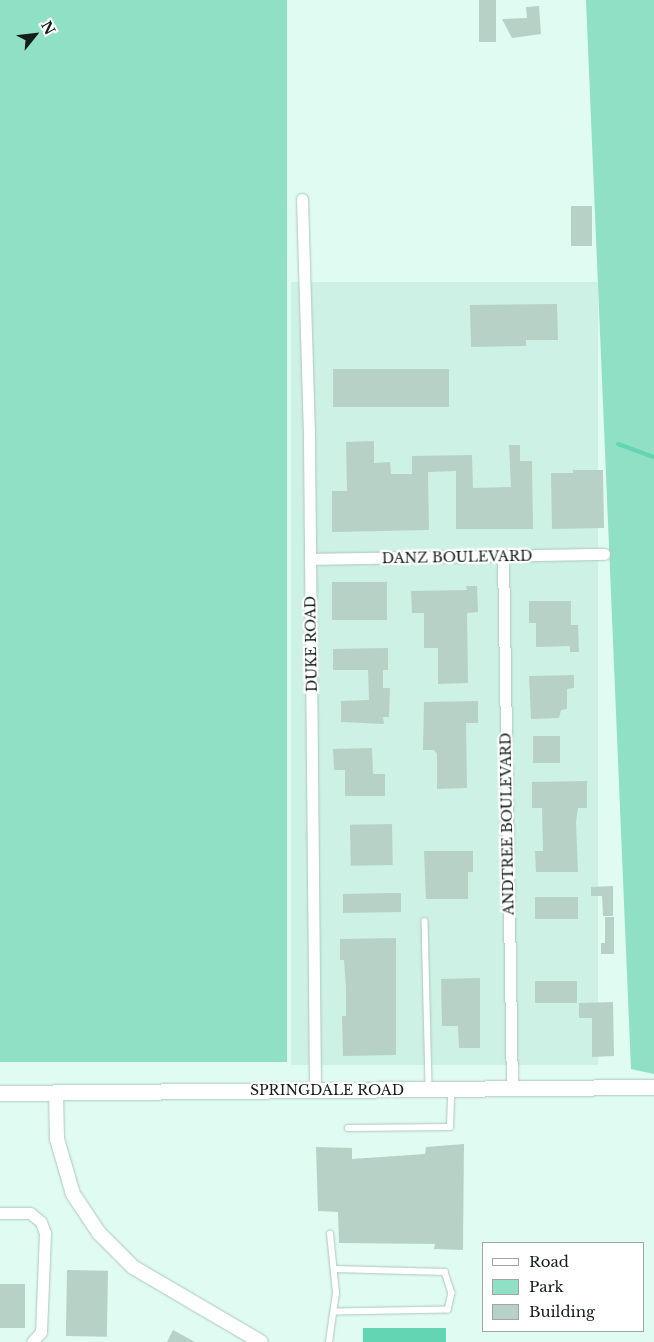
<!DOCTYPE html>
<html>
<head>
<meta charset="utf-8">
<style>
  body { margin:0 }
  #map { position:relative; width:654px; height:1342px; overflow:hidden; background:#e0fcf2; font-family:"Libre Baskerville",serif }
  div>[style] { position:absolute }
  [style*='--x'] { left:calc(var(--x)*1px); top:calc(var(--y)*1px); width:calc(var(--w)*1px); rotate:calc(var(--a)*1deg) }
  .built>* { inset:0; background:#cdf2e5; transform-origin:0 0 }
  .green>* { inset:0; background:#8fe0c5; transform-origin:0 0 }
  .water>* { inset:0; background:#63d5b3; transform-origin:0 0 }
  .stream>* { height:4px; margin:-2px; padding:0 2px; transform-origin:2px; border-radius:2px; background:#63d5b3 }
  .building>* { inset:0; background:#b7d1c7; transform-origin:0 0 }
  .roads { filter:drop-shadow(0 0 1px #adc7be) drop-shadow(0 0 1px #adc7be) }
  .service>* { height:5.5px; margin:-2.75px; padding:0 2.75px; transform-origin:2.75px; border-radius:2.75px; background:#fff }
  .minor>* { height:11px; margin:-5.5px; padding:0 5.5px; transform-origin:5.5px; border-radius:5.5px; background:#fff }
  .tertiary>* { height:14px; margin:-7px; padding:0 7px; transform-origin:7px; border-radius:7px; background:#fff }
  .secondary>* { height:15px; margin:-7.5px; padding:0 7.5px; transform-origin:7.5px; border-radius:7.5px; background:#fff }
  span { translate:-50% -50%; white-space:nowrap; text-align:center; line-height:1.15; -webkit-text-stroke:4.5px #fff; paint-order:stroke }
  .street-label { font-size:14px; color:#131d1a }
  .legend { position:absolute; left:482px; top:1242px; width:162px; height:90px; box-sizing:border-box; background:#fff; border:1px solid #a1a5a3; margin:0; padding:6px 9px; list-style:none; font-size:15px; color:#131d1a }
  .legend li { display:flex; align-items:center; gap:10px; height:25px }
  .legend b { width:25px; border:1px solid #a1a5a3 }
  .north { position:absolute; left:10px; top:10px; width:50px; height:50px; -webkit-text-stroke:4px #fff; paint-order:stroke; rotate:61deg; font-size:14px; font-weight:700; line-height:20px; text-align:center; color:#131d1a }
  .north::after { content:''; display:block; margin:auto; width:18px; height:22px; background:#131d1a; clip-path:polygon(50% 0,100% 100%,50% 72%,0 100%) }
</style>
</head>
<body>
<div id="map">
  <div class="built">
    <div style="left:291px;top:282px;width:307px;height:783px"></div>
  </div>
  <div class="green">
    <div style="left:0;top:0;width:287px;height:1062px"></div>
    <div style="clip-path:polygon(586px 0,654px 0,654px 1074px,631px 1069px)"></div>
  </div>
  <div class="water">
    <div style="left:363px;top:1328px;width:83px;height:14px"></div>
  </div>
  <div class="stream">
    <div style="--x:618;--y:444;--w:38;--a:20"></div>
  </div>
  <div class="building">
    <div style="left:479px;top:0;width:17px;height:42px"></div>
    <div style="clip-path:polygon(539px 6px,541px 34px,512px 38px,502px 19px,527px 18px,526px 7px)"></div>
    <div style="left:571px;top:206px;width:21px;height:40px"></div>
    <div style="clip-path:polygon(557px 304px,558px 340px,526px 340px,526px 346px,471px 347px,470px 305px)"></div>
    <div style="left:333px;top:369px;width:116px;height:38px"></div>
    <div style="clip-path:polygon(374px 441px,374px 463px,390px 462px,391px 474px,412px 474px,412px 456px,472px 455px,473px 488px,511px 487px,509px 445px,520px 445px,520px 461px,532px 461px,533px 529px,456px 529px,456px 471px,428px 472px,429px 530px,332px 532px,332px 491px,347px 491px,346px 442px)"></div>
    <div style="clip-path:polygon(573px 470px,603px 470px,604px 528px,552px 529px,551px 473px,573px 473px)"></div>
    <div style="left:387px;top:582px;width:38px;height:55px;rotate:90deg"></div>
    <div style="clip-path:polygon(466px 586px,477px 586px,478px 612px,467px 613px,468px 683px,438px 684px,438px 648px,424px 648px,424px 613px,412px 613px,411px 591px,467px 590px)"></div>
    <div style="clip-path:polygon(529px 601px,571px 601px,571px 625px,578px 625px,579px 652px,570px 652px,570px 646px,536px 647px,536px 623px,529px 623px)"></div>
    <div style="clip-path:polygon(388px 648px,388px 670px,383px 670px,383px 688px,390px 688px,389px 717px,383px 717px,384px 724px,341px 722px,341px 701px,369px 700px,368px 670px,333px 670px,333px 649px)"></div>
    <div style="clip-path:polygon(574px 675px,574px 688px,567px 689px,567px 709px,561px 710px,559px 718px,531px 719px,529px 676px)"></div>
    <div style="clip-path:polygon(478px 701px,478px 723px,466px 723px,467px 788px,437px 789px,437px 754px,434px 750px,423px 750px,424px 702px)"></div>
    <div style="left:560px;top:736px;width:27px;height:27px;rotate:90deg"></div>
    <div style="clip-path:polygon(372px 748px,373px 774px,385px 774px,385px 796px,345px 796px,345px 770px,334px 770px,333px 749px)"></div>
    <div style="clip-path:polygon(587px 781px,587px 808px,578px 808px,576px 822px,578px 872px,536px 872px,535px 851px,543px 851px,542px 808px,532px 808px,532px 782px)"></div>
    <div style="left:392px;top:824px;width:41px;height:42px;rotate:89deg"></div>
    <div style="clip-path:polygon(424px 851px,473px 851px,473px 872px,468px 872px,468px 899px,426px 899px)"></div>
    <div style="clip-path:polygon(613px 886px,613px 916px,603px 916px,602px 896px,591px 896px,591px 887px)"></div>
    <div style="clip-path:polygon(390px 893px,401px 893px,401px 912px,343px 913px,343px 894px)"></div>
    <div style="left:578px;top:897px;width:22px;height:43px;rotate:90deg"></div>
    <div style="clip-path:polygon(605px 917px,614px 917px,614px 954px,601px 954px,601px 943px,605px 943px)"></div>
    <div style="clip-path:polygon(396px 938px,396px 1055px,343px 1056px,342px 1016px,346px 1016px,346px 987px,344px 960px,340px 960px,340px 939px)"></div>
    <div style="clip-path:polygon(480px 978px,480px 1048px,459px 1048px,458px 1026px,442px 1026px,441px 979px)"></div>
    <div style="left:535px;top:981px;width:42px;height:22px"></div>
    <div style="clip-path:polygon(613px 1002px,614px 1056px,592px 1057px,592px 1018px,579px 1018px,579px 1003px)"></div>
    <div style="clip-path:polygon(464px 1144px,463px 1250px,434px 1249px,435px 1244px,339px 1243px,338px 1212px,318px 1211px,316px 1147px,352px 1148px,352px 1159px,425px 1154px,426px 1147px)"></div>
    <div style="left:67px;top:1270px;width:41px;height:66px;rotate:1deg"></div>
    <div style="left:0;top:1284px;width:25px;height:44px"></div>
    <div style="clip-path:polygon(173px 1330px,195px 1342px,167px 1342px)"></div>
  </div>
  <div class="roads">
    <div class="service">
      <div style="--x:425;--y:921;--w:167;--a:88.6"></div>
      <div style="--x:348;--y:1128;--w:102;--a:-0.6"></div>
      <div style="--x:450;--y:1127;--w:37;--a:-88"></div>
      <div style="--x:334;--y:1269;--w:111;--a:1.5"></div>
      <div style="--x:445;--y:1272;--w:22;--a:72"></div>
      <div style="--x:452;--y:1293;--w:17;--a:103"></div>
      <div style="--x:448;--y:1310;--w:113;--a:179"></div>
      <div style="--x:329;--y:1342;--w:49;--a:-81.9"></div>
      <div style="--x:336;--y:1293;--w:59;--a:-95.8"></div>
    </div>
    <div class="minor">
      <div style="--x:302;--y:199;--w:242;--a:88.3"></div>
      <div style="--x:309;--y:441;--w:649;--a:89.47"></div>
      <div style="--x:503;--y:557;--w:533;--a:89.03"></div>
      <div style="--x:310;--y:559;--w:294;--a:-1"></div>
      <div style="--x:0;--y:1213;--w:30;--a:0"></div>
      <div style="--x:30;--y:1213;--w:14;--a:39"></div>
      <div style="--x:41;--y:1222;--w:12;--a:70"></div>
      <div style="--x:45;--y:1233;--w:99;--a:92.3"></div>
      <div style="--x:41;--y:1332;--w:13;--a:132"></div>
    </div>
    <div class="tertiary">
      <div style="--x:56;--y:1094;--w:45;--a:88.7"></div>
      <div style="--x:57;--y:1139;--w:57;--a:73.8"></div>
      <div style="--x:73;--y:1194;--w:47;--a:56.3"></div>
      <div style="--x:99;--y:1233;--w:48;--a:45"></div>
      <div style="--x:133;--y:1267;--w:148;--a:30.4"></div>
    </div>
    <div class="secondary">
      <div style="--x:0;--y:1093;--w:654;--a:-0.53"></div>
    </div>
  </div>
  <div class="street-label">
    <span style="left:457px;top:557px;rotate:-1deg">DANZ BOULEVARD</span>
    <span style="left:311px;top:644px;rotate:-91deg">DUKE ROAD</span>
    <span style="left:507px;top:824px;rotate:-91deg">ANDTREE BOULEVARD</span>
    <span style="left:327px;top:1090px">SPRINGDALE ROAD</span>
  </div>
  <ul class="legend">
  <li><b style="height:6px;background:#fff"></b>Road</li>
  <li><b style="height:14px;background:#8fe0c5"></b>Park</li>
  <li><b style="height:14px;background:#b7d1c7"></b>Building</li>
  </ul>
  <div class="north">N</div>
</div>
</body>
</html>
